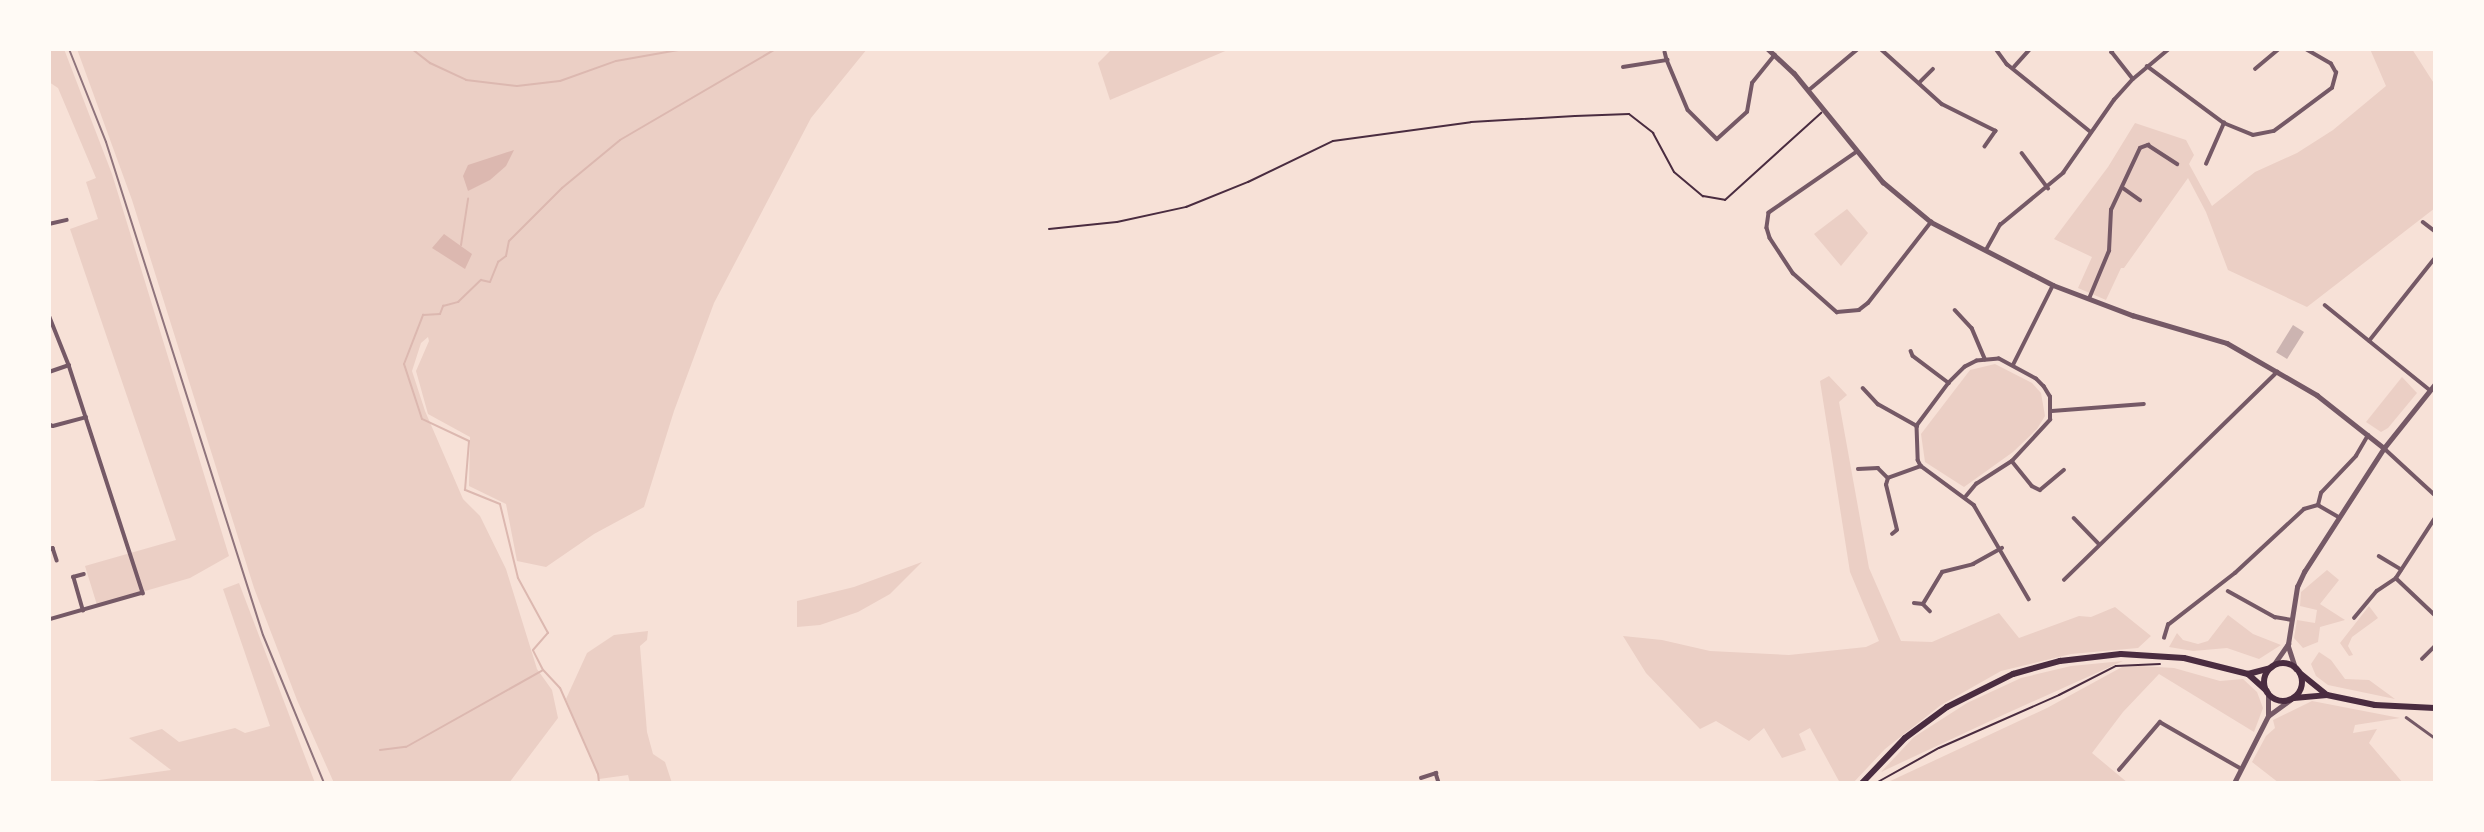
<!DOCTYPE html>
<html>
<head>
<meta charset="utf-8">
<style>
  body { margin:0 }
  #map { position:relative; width:2484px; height:832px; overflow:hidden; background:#f7e1d7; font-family:"Source Sans 3",sans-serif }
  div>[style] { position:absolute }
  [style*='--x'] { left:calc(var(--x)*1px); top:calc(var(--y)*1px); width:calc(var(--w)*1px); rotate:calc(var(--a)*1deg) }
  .green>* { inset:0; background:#ebcfc5 }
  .water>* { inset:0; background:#dcb8b0 }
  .stream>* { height:2px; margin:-1px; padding:0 1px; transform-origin:1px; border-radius:1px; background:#dcb8b0 }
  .building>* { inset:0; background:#ccb4b1; transform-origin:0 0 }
  .path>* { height:2px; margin:-1px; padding:0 1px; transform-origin:1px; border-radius:1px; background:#4a2c40 }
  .pedestrian>* { height:2.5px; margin:-1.25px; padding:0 1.25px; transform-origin:1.25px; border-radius:1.25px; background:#755966 }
  .minor>* { height:3.5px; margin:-1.75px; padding:0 1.75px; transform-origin:1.75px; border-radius:1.75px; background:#755966 }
  .tertiary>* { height:4.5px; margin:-2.25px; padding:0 2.25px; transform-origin:2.25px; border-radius:2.25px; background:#755966 }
  .trunk>* { height:6px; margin:-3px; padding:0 3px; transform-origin:3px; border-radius:3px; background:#4a2c40 }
  .trunk>.ring { margin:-3px; padding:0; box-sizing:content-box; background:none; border:6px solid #4a2c40; border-radius:50% }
  .rail>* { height:2px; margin:-1px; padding:0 1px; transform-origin:1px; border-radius:1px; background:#8f747c }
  span { translate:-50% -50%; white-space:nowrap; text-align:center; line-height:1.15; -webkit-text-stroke:6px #fffaf5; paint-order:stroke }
  .frame { position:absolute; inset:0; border:51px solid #fffaf5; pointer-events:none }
</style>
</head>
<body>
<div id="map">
  <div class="green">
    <div style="clip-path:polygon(49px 49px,64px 49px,112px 174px,229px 556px,190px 578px,97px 605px,85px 566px,176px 540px,70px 229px,98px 219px,86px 182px,96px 178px,58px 88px,49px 82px)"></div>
    <div style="clip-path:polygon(77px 49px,867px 49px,811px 118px,714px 303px,674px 411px,644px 507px,594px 534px,546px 567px,517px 561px,506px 504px,469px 486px,470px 437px,428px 414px,416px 371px,429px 341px,428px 337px,421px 343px,412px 371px,425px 411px,463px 499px,480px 516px,506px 569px,537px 669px,552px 690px,558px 718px,509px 783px,334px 783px,297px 700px,254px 588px,132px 200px)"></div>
    <div style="clip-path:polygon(1112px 49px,1230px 49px,1110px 100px,1098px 63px)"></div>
    <div style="clip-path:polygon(2370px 49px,2412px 49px,2435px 85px,2435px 208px,2307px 307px,2228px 270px,2206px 212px,2188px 178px,2124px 268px,2121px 268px,2106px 300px,2078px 288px,2092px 257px,2054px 239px,2108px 167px,2135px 123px,2186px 140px,2194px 155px,2189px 164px,2212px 206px,2255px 172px,2297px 153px,2333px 130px,2386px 86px)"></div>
    <div style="clip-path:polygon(1847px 209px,1868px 233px,1841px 266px,1814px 234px)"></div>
    <div style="clip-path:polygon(1995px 364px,2032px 383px,2041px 393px,2045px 416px,2037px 429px,2013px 452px,1964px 487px,1925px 462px,1921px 434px,1970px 370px)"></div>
    <div style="clip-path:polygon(1829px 376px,1847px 395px,1839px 402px,1869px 568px,1901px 641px,1932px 642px,1999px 613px,2019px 638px,2079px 616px,2091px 617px,2115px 607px,2151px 636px,2138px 648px,2071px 654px,2001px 671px,1941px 705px,1885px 749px,1853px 783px,1840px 783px,1810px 728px,1799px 734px,1806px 750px,1782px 758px,1764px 728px,1749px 741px,1716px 721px,1700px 729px,1646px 673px,1623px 636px,1662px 640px,1710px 651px,1789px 655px,1866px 647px,1879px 641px,1850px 572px,1820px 381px)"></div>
    <div style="clip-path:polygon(2402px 377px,2417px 393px,2388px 428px,2381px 432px,2366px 422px)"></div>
    <div style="clip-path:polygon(922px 562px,890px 594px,858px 612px,820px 625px,797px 627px,797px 601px,854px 587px)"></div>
    <div style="clip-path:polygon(2327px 570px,2339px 580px,2320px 604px,2345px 620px,2320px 627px,2318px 642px,2303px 648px,2294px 638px,2297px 620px,2315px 623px,2317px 610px,2300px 606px,2301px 592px)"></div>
    <div style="clip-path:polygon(239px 583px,315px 783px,78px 783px,171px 770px,129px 738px,162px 729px,179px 742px,235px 728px,245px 733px,270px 726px,223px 589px)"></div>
    <div style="clip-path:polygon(2369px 606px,2378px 618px,2352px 637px,2348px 646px,2353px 655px,2349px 656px,2340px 643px)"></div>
    <div style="clip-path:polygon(2228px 615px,2253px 634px,2281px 645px,2259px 659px,2227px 648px,2193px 651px,2169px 647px,2177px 633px,2183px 640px,2198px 644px,2208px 641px)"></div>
    <div style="clip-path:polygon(648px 631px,647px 640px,640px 646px,647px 732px,653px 754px,665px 762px,672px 783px,630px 783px,628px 775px,599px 779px,566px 699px,587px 653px,614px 635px)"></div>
    <div style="clip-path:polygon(2319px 652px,2331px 660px,2345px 679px,2369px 680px,2395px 699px,2328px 685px,2316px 676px,2311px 664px)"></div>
    <div style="clip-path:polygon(2123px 661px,2003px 715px,1881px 772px,1914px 737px,1967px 703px,2021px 678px,2071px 666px)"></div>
    <div style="clip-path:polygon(2140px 666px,2174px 668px,2220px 681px,2243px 679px,2257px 692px,2263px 708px,2254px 732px,2159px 674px,2123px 712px,2092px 753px,2128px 783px,1886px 783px,2047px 708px,2122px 667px)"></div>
    <div style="clip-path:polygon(2312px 701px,2400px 718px,2355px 725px,2353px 733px,2377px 729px,2369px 743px,2403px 783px,2279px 783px,2252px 762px,2266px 736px,2275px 728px,2273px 720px)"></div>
  </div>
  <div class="water">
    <div style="clip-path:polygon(514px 150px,506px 166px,490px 180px,468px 191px,463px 176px,468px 165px)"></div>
    <div style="clip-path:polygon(444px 234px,472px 254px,465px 269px,432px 248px)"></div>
  </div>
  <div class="stream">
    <div style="--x:412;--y:49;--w:23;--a:38"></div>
    <div style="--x:430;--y:63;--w:40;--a:25"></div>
    <div style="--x:466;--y:80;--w:51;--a:6.7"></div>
    <div style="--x:517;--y:86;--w:43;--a:-6.6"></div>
    <div style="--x:560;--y:81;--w:59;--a:-19.7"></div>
    <div style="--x:616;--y:61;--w:69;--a:-10"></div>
    <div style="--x:461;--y:245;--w:47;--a:-81.3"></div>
    <div style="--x:380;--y:750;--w:26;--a:-7"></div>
    <div style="--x:406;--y:747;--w:157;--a:-29.3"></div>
    <div style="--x:599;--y:783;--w:9;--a:-96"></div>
    <div style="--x:598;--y:774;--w:94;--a:-113.8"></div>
    <div style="--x:560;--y:688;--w:25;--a:-133"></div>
    <div style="--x:543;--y:670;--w:22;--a:-117"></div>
    <div style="--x:533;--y:650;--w:23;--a:-49"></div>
    <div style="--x:548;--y:633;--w:63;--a:-118.6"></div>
    <div style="--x:518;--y:578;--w:76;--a:-103.7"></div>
    <div style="--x:500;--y:504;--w:38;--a:-158"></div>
    <div style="--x:465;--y:490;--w:49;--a:-85.3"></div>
    <div style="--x:469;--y:441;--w:52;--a:-154.9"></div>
    <div style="--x:422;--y:419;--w:58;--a:-108.1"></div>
    <div style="--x:404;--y:364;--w:53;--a:-68.8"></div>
    <div style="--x:423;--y:315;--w:17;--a:-3"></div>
    <div style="--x:440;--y:314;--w:9;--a:-69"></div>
    <div style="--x:443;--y:306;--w:16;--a:-15"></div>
    <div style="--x:458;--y:302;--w:32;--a:-44"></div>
    <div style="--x:481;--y:280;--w:9;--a:13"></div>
    <div style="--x:490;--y:282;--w:22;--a:-68"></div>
    <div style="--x:498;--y:262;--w:10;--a:-37"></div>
    <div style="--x:506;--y:256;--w:15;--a:-79"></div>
    <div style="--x:509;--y:241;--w:75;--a:-45"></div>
    <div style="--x:562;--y:188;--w:75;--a:-39.6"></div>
    <div style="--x:620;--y:140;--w:181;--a:-30.3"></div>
  </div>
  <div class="building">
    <div style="left:2293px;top:325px;width:13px;height:32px;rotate:32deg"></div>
  </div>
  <div class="path">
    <div style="--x:1049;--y:229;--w:68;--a:-5.9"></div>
    <div style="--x:1117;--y:222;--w:71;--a:-12.3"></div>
    <div style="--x:1186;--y:207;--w:67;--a:-22"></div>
    <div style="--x:1248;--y:182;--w:94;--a:-25.8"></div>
    <div style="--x:1333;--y:141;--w:139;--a:-7.8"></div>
    <div style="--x:1471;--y:122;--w:104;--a:-3.3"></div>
    <div style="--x:1575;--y:116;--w:54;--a:-2.1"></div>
    <div style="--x:1629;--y:114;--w:31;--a:38"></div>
    <div style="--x:1653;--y:133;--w:44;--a:61.7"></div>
    <div style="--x:1674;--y:172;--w:38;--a:40"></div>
    <div style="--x:1703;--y:196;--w:22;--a:10"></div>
    <div style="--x:1725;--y:200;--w:130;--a:-42.2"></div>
    <div style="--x:1876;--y:783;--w:72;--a:-29.1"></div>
    <div style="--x:1939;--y:748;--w:131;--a:-23.8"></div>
    <div style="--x:2059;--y:695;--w:64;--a:-27"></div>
    <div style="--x:2116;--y:666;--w:44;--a:-2.6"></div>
  </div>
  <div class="pedestrian">
    <div style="--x:2406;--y:717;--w:36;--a:36"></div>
  </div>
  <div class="minor">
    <div style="--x:1881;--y:49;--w:82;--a:42"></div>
    <div style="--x:1942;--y:104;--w:60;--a:26.6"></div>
    <div style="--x:1996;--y:131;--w:19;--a:125"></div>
    <div style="--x:1996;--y:49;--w:19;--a:54"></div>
    <div style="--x:2007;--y:64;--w:108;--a:39"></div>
    <div style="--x:2114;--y:49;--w:4;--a:124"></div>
    <div style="--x:2112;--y:52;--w:34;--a:52"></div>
    <div style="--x:1665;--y:52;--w:8;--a:76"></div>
    <div style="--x:2147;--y:66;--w:96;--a:36.5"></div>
    <div style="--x:2224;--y:123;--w:31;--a:22"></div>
    <div style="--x:2253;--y:135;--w:21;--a:-11"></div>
    <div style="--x:2274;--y:131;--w:72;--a:-36.6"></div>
    <div style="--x:2332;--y:88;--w:16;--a:-75"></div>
    <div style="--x:2336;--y:73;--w:10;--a:-119"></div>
    <div style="--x:2331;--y:64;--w:30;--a:-150"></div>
    <div style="--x:1623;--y:67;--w:45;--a:-9"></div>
    <div style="--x:1667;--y:60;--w:54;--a:67.2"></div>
    <div style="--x:1688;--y:110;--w:41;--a:45"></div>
    <div style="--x:1717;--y:139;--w:40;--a:-42"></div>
    <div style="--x:1747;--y:112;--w:29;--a:-80"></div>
    <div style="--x:1752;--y:83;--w:36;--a:-51"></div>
    <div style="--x:2014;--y:67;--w:24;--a:-48"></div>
    <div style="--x:2255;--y:69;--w:31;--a:-40"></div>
    <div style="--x:1920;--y:82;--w:18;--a:-45"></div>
    <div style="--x:1809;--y:90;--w:64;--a:-39.9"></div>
    <div style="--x:1857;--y:152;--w:107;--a:145.3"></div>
    <div style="--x:1769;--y:213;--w:15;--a:98"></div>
    <div style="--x:1767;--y:228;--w:10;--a:73"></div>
    <div style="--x:1770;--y:238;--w:42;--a:56.7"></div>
    <div style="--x:1793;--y:273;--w:59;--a:41.6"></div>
    <div style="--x:1837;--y:312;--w:22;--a:-5"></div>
    <div style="--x:1859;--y:310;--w:11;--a:-38"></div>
    <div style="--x:1868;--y:303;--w:103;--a:-52.1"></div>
    <div style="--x:2022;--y:153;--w:44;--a:53.4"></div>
    <div style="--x:2206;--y:164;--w:45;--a:-66.3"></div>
    <div style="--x:2123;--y:188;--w:21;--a:35"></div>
    <div style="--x:2423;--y:222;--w:15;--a:37"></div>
    <div style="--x:49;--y:224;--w:18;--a:-13"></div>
    <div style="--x:1986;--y:250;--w:29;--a:-61"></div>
    <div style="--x:2000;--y:225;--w:82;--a:-39.5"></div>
    <div style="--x:2063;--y:173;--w:89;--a:-55.1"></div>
    <div style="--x:2114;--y:100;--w:28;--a:-48"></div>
    <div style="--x:2133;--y:79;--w:47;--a:-39.8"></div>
    <div style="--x:2089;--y:299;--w:52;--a:-67.4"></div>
    <div style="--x:2109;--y:251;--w:41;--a:-87.2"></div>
    <div style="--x:2111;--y:210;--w:68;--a:-64.9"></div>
    <div style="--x:2140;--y:148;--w:9;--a:-21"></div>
    <div style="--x:2148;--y:145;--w:35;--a:33"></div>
    <div style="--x:2325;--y:305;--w:135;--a:39"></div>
    <div style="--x:1955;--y:310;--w:25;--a:47"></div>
    <div style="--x:1972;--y:328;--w:34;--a:67"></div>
    <div style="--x:49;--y:315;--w:54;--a:68.2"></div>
    <div style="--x:69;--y:365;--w:240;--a:72"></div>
    <div style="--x:143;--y:593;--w:98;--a:164"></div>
    <div style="--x:2369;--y:341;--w:106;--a:-51.5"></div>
    <div style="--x:1911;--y:351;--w:5;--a:68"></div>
    <div style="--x:1913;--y:356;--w:45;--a:36.9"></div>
    <div style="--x:2013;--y:365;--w:89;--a:-63.4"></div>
    <div style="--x:49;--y:372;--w:21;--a:-19"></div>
    <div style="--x:1863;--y:388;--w:22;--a:47"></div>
    <div style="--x:1878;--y:404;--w:45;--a:29.4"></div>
    <div style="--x:2052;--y:411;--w:92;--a:-4.4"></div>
    <div style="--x:49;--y:424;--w:4;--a:27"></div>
    <div style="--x:53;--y:426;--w:34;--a:-15"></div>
    <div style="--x:2384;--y:448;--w:69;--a:42.7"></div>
    <div style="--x:2012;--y:461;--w:32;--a:51"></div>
    <div style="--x:2032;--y:486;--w:9;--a:27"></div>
    <div style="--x:2040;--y:490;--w:31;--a:-40"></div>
    <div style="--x:1858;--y:469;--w:20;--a:-3"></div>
    <div style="--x:1878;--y:468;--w:14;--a:45"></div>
    <div style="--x:1966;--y:496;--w:16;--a:-50"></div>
    <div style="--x:1976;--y:484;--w:43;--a:-32.6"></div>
    <div style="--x:2012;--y:461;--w:56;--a:-47.2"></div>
    <div style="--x:2050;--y:420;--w:23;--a:-90"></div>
    <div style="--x:2050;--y:397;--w:12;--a:-121"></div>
    <div style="--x:2044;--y:387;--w:11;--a:-135"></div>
    <div style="--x:2036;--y:379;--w:42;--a:-151.6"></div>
    <div style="--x:1999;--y:359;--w:22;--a:175"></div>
    <div style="--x:1977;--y:361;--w:13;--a:153"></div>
    <div style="--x:1965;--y:367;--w:23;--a:135"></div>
    <div style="--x:1949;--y:383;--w:54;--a:126.7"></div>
    <div style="--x:1917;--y:426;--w:34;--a:88"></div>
    <div style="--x:1918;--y:460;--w:7;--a:63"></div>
    <div style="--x:1921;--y:466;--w:66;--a:36.3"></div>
    <div style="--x:1974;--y:505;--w:109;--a:59.7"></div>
    <div style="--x:2318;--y:505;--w:12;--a:-76"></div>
    <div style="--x:2321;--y:493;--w:51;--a:-46.6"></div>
    <div style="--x:2356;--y:456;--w:24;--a:-60"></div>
    <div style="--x:2074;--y:518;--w:36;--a:46"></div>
    <div style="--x:1892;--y:534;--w:6;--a:-39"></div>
    <div style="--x:1897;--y:530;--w:46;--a:-103.7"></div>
    <div style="--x:1886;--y:485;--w:7;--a:-74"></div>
    <div style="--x:1888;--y:478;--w:35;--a:-20"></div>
    <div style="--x:49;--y:550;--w:4;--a:-27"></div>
    <div style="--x:53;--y:548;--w:13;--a:72"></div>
    <div style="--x:2379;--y:556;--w:26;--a:31"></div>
    <div style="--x:2396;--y:578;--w:54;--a:43.5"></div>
    <div style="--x:2064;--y:580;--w:298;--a:-44.3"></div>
    <div style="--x:2228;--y:591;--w:54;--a:29"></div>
    <div style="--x:2275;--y:617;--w:17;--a:10"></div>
    <div style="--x:1914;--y:603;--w:9;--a:6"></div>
    <div style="--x:1923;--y:604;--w:10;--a:45"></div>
    <div style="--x:1923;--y:604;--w:37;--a:-59"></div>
    <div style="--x:1942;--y:572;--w:32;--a:-14"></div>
    <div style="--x:1973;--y:564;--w:33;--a:-29"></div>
    <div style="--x:83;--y:611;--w:35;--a:-106"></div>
    <div style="--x:73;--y:577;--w:11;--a:-15"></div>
    <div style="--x:2354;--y:618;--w:35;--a:-50"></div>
    <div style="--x:2377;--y:591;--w:23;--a:-34"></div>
    <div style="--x:2396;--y:578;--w:72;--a:-57"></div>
    <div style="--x:2164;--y:638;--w:14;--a:-73"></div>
    <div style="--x:2168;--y:625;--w:85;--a:-37.8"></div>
    <div style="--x:2235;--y:573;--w:94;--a:-42.8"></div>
    <div style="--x:2304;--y:509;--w:15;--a:-16"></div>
    <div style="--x:2318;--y:505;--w:24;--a:30"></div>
    <div style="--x:2422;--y:659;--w:18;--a:-45"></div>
    <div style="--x:2119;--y:770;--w:63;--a:-49.5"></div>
    <div style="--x:2160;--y:722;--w:92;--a:29.9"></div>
    <div style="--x:1421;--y:778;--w:16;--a:-18"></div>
    <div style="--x:1436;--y:773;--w:10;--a:73"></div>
  </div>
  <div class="tertiary">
    <div style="--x:1768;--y:49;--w:35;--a:43"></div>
    <div style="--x:1794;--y:73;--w:141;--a:50.8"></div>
    <div style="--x:1883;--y:182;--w:62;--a:39.8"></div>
    <div style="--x:1931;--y:222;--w:137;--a:27.3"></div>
    <div style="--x:2053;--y:285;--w:85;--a:20.8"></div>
    <div style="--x:2132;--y:315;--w:99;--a:16.4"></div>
    <div style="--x:2227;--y:343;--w:104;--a:30"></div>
    <div style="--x:2317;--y:395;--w:85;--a:38.3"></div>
    <div style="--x:2288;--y:645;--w:25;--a:72"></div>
    <div style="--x:2272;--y:667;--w:28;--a:-55"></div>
    <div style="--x:2288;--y:644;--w:58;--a:-81"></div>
    <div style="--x:2297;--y:587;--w:17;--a:-65"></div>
    <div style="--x:2304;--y:572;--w:148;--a:-57.2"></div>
    <div style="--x:2384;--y:448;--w:82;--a:-51.4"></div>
    <div style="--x:2268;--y:716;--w:27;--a:-36"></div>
    <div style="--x:2234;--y:783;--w:75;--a:-63.1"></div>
    <div style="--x:2268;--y:716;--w:23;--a:-90"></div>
  </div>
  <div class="trunk">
    <div class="ring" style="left:2264px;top:663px;width:32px;height:32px"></div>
    <div style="--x:2248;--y:674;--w:23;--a:-15"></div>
    <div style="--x:2301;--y:674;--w:33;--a:39"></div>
    <div style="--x:2294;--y:698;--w:33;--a:-5"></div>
    <div style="--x:2327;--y:695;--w:49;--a:11.8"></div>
    <div style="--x:2375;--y:705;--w:60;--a:2.9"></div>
    <div style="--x:1862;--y:783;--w:62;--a:-46.3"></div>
    <div style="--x:1905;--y:738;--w:52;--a:-36.4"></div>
    <div style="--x:1947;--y:707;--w:74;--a:-26.6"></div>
    <div style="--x:2013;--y:674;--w:49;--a:-15.5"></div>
    <div style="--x:2060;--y:661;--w:61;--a:-6.5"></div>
    <div style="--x:2121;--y:654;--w:63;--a:3.6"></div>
    <div style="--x:2184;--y:658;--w:66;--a:14"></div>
    <div style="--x:2248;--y:674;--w:25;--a:42"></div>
  </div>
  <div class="rail">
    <div style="--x:69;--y:49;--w:100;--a:68.3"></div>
    <div style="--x:106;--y:142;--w:517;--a:72.34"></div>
    <div style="--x:263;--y:635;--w:160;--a:67.6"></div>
  </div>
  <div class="frame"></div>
</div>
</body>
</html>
